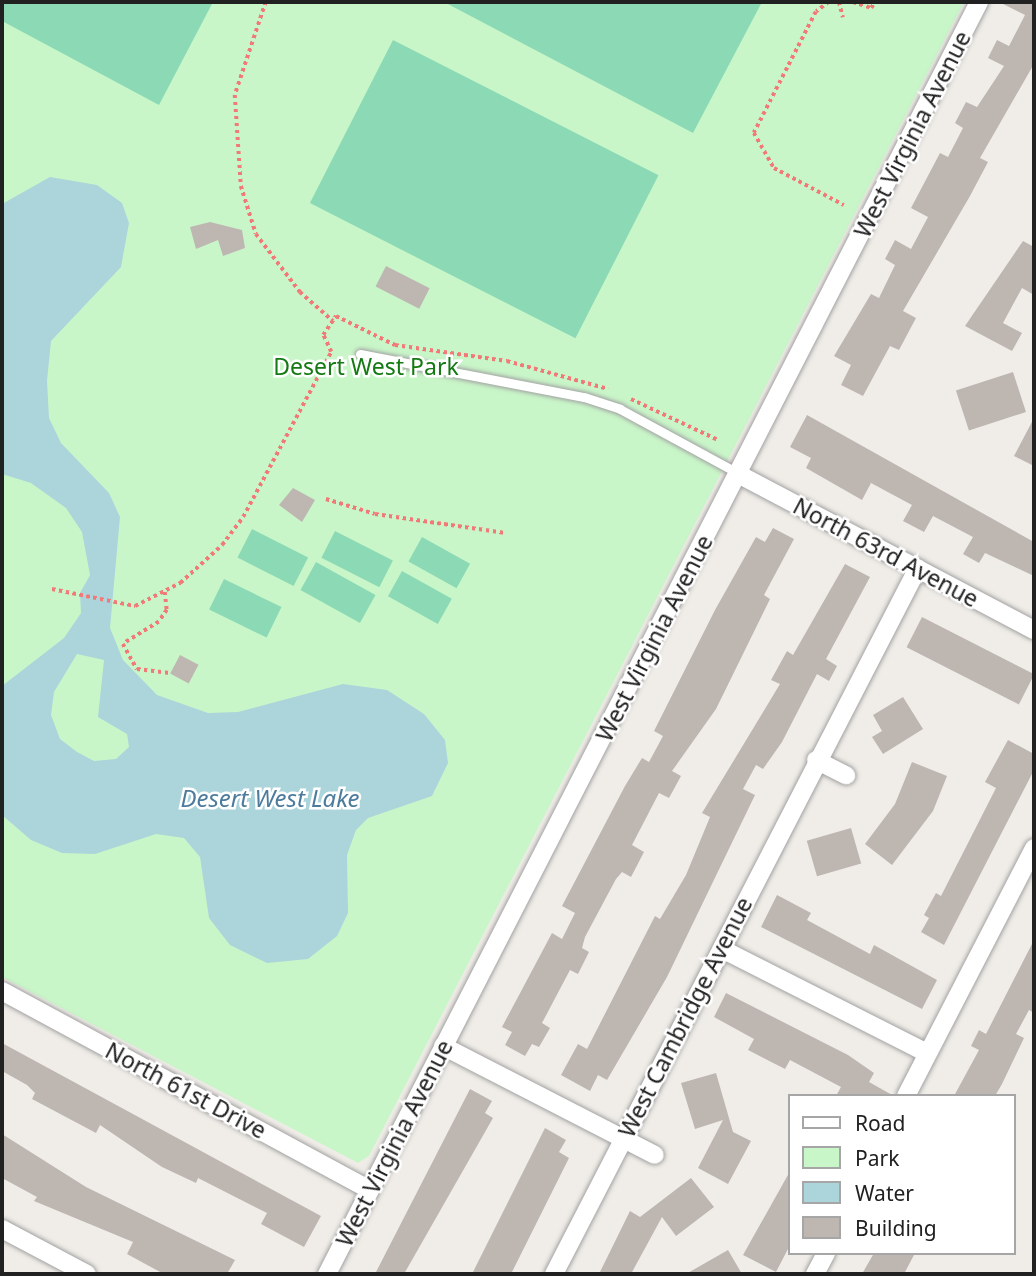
<!DOCTYPE html>
<html>
<head>
<meta charset="utf-8">
<style>
  body { margin:0 }
  #map { position:relative; width:1036px; height:1276px; overflow:hidden; background:#f0ede8; font-family:"Noto Sans",sans-serif }
  div>[style] { position:absolute }
  [style*='--x'] { left:calc(var(--x)*1px); top:calc(var(--y)*1px); width:calc(var(--w)*1px); rotate:calc(var(--a)*1deg) }
  .park>* { inset:0; background:#c9f6c9 }
  .pitch>* { inset:0; background:#8cdab5; transform-origin:0 0 }
  .water>* { inset:0; background:#acd4db }
  .building>* { inset:0; background:#beb6b1; transform-origin:0 0 }
  .path>* { height:3.5px; margin-top:-1.75px; transform-origin:0; background:repeating-linear-gradient(90deg,#f17a78 0 3.5px,transparent 0 7px) }
  .roads { filter:drop-shadow(0 0 2px #a2a2a2) drop-shadow(0 0 2px #a2a2a2) }
  .service>* { height:9px; margin:-4.5px; padding:0 4.5px; transform-origin:4.5px; border-radius:4.5px; background:#fff }
  .minor>* { height:18px; margin:-9px; padding:0 9px; transform-origin:9px; border-radius:9px; background:#fff }
  span { translate:-50% -50%; white-space:nowrap; text-align:center; line-height:1.15; -webkit-text-stroke:5px #fff; paint-order:stroke }
  .street-label { font-size:23px; color:#212121 }
  .park-label { font-size:23px; color:#147a13 }
  .water-label { font-size:24px; color:#4c7b9c; font-style:italic }
  .frame { position:absolute; inset:0; border:4px solid #212121; pointer-events:none }
  .legend { position:absolute; left:788px; top:1094px; width:228px; height:161px; box-sizing:border-box; background:#fff; border:2px solid #a6a6a6; margin:0; padding:9px 12px; list-style:none; font-size:21px; color:#212121 }
  .legend li { display:flex; align-items:center; gap:14px; height:35px }
  .legend b { width:35px; border:2px solid #a6a6a6 }
</style>
</head>
<body>
<div id="map">
  <div class="park">
    <div style="clip-path:polygon(2px 2px,964px 2px,369px 1156px,358px 1163px,2px 977px)"></div>
  </div>
  <div class="pitch">
    <div style="clip-path:polygon(2px 2px,213px 2px,159px 105px,2px 21px)"></div>
    <div style="clip-path:polygon(444px 2px,762px 2px,693px 133px)"></div>
    <div style="left:393px;top:40px;width:298px;height:183px;rotate:27deg"></div>
    <div style="left:252px;top:529px;width:63px;height:32px;rotate:27deg"></div>
    <div style="left:335px;top:531px;width:65px;height:30px;rotate:27deg"></div>
    <div style="left:422px;top:537px;width:55px;height:28px;rotate:29deg"></div>
    <div style="left:316px;top:562px;width:68px;height:32px;rotate:29deg"></div>
    <div style="left:402px;top:571px;width:57px;height:29px;rotate:29deg"></div>
    <div style="left:224px;top:579px;width:64px;height:34px;rotate:26deg"></div>
  </div>
  <div class="water">
    <div style="clip-path:polygon(evenodd,50px 177px,97px 185px,122px 203px,129px 223px,121px 267px,51px 341px,47px 381px,49px 418px,61px 443px,109px 493px,120px 517px,110px 628px,123px 660px,157px 695px,208px 713px,238px 712px,343px 684px,387px 690px,424px 714px,445px 740px,448px 763px,432px 796px,368px 818px,356px 830px,347px 855px,348px 913px,337px 936px,308px 959px,267px 963px,230px 945px,209px 918px,200px 857px,184px 838px,156px 834px,95px 854px,62px 853px,31px 840px,2px 815px,2px 686px,64px 638px,81px 613px,80px 593px,90px 575px,82px 532px,66px 508px,31px 483px,2px 474px,2px 204px,50px 177px,77px 654px,104px 660px,98px 717px,127px 734px,129px 747px,116px 759px,94px 761px,77px 752px,60px 739px,51px 715px,54px 692px,77px 654px)"></div>
  </div>
  <div class="building">
    <div style="clip-path:polygon(999px 2px,1034px 2px,1034px 64px,980px 158px,988px 162px,970px 196px,903px 311px,916px 318px,899px 350px,890px 346px,863px 396px,841px 385px,851px 365px,834px 356px,871px 294px,879px 298px,895px 265px,885px 259px,895px 240px,911px 249px,928px 217px,911px 208px,940px 153px,948px 157px,963px 128px,955px 123px,966px 102px,977px 107px,1004px 66px,988px 58px,997px 40px,1009px 46px,1025px 15px)"></div>
    <div style="clip-path:polygon(210px 222px,242px 230px,245px 248px,223px 256px,218px 240px,196px 249px,190px 227px)"></div>
    <div style="clip-path:polygon(1023px 241px,1034px 247px,1034px 295px,1022px 288px,1003px 323px,1022px 333px,1012px 351px,965px 326px)"></div>
    <div style="left:386px;top:266px;width:49px;height:23px;rotate:27deg"></div>
    <div style="left:1013px;top:372px;width:42px;height:60px;rotate:72deg"></div>
    <div style="clip-path:polygon(807px 415px,1034px 542px,1034px 576px,985px 553px,979px 563px,963px 554px,973px 537px,933px 516px,924px 532px,903px 521px,912px 505px,871px 483px,862px 500px,806px 468px,811px 458px,790px 447px)"></div>
    <div style="clip-path:polygon(1034px 418px,1034px 466px,1014px 456px)"></div>
    <div style="clip-path:polygon(293px 488px,315px 500px,302px 522px,279px 505px)"></div>
    <div style="clip-path:polygon(773px 528px,794px 539px,764px 595px,770px 599px,716px 709px,672px 771px,681px 776px,669px 798px,659px 793px,632px 845px,644px 852px,631px 877px,622px 872px,616px 879px,585px 937px,582px 948px,589px 952px,578px 974px,570px 970px,542px 1023px,550px 1028px,539px 1047px,532px 1044px,525px 1056px,505px 1045px,512px 1032px,502px 1027px,552px 933px,562px 939px,575px 913px,562px 906px,625px 786px,642px 758px,649px 762px,663px 736px,654px 731px,715px 610px,756px 537px,765px 542px)"></div>
    <div style="clip-path:polygon(845px 564px,870px 577px,826px 659px,837px 666px,829px 681px,817px 674px,782px 742px,763px 769px,756px 765px,743px 789px,755px 795px,667px 977px,607px 1080px,598px 1075px,590px 1091px,561px 1075px,578px 1044px,587px 1049px,655px 916px,660px 919px,686px 875px,710px 817px,702px 813px,780px 684px,771px 680px,787px 651px,793px 655px)"></div>
    <div style="left:922px;top:617px;width:126px;height:34px;rotate:27deg"></div>
    <div style="left:180px;top:655px;width:21px;height:21px;rotate:28deg"></div>
    <div style="clip-path:polygon(903px 697px,923px 729px,883px 754px,872px 737px,882px 731px,873px 715px)"></div>
    <div style="clip-path:polygon(1008px 740px,1034px 754px,1034px 770px,944px 945px,921px 932px,929px 918px,924px 915px,936px 893px,941px 896px,996px 788px,985px 782px)"></div>
    <div style="clip-path:polygon(912px 762px,947px 776px,933px 811px,892px 865px,865px 844px,895px 804px)"></div>
    <div style="left:851px;top:828px;width:37px;height:46px;rotate:74deg"></div>
    <div style="clip-path:polygon(777px 895px,811px 913px,807px 920px,870px 954px,874px 945px,937px 980px,922px 1009px,761px 927px)"></div>
    <div style="clip-path:polygon(1034px 940px,1034px 1013px,1029px 1010px,1016px 1034px,1024px 1038px,1002px 1084px,995px 1096px,954px 1096px,979px 1050px,971px 1046px,979px 1030px,986px 1034px)"></div>
    <div style="clip-path:polygon(726px 993px,848px 1055px,874px 1073px,869px 1082px,894px 1096px,836px 1096px,841px 1087px,790px 1060px,785px 1069px,748px 1050px,754px 1039px,714px 1017px)"></div>
    <div style="clip-path:polygon(2px 1043px,321px 1216px,304px 1247px,261px 1224px,267px 1213px,198px 1178px,196px 1183px,162px 1167px,100px 1125px,96px 1133px,32px 1099px,35px 1093px,27px 1085px,2px 1071px)"></div>
    <div style="clip-path:polygon(716px 1073px,733px 1132px,751px 1141px,728px 1184px,698px 1168px,723px 1120px,695px 1129px,681px 1083px)"></div>
    <div style="clip-path:polygon(470px 1089px,492px 1101px,485px 1113px,493px 1118px,404px 1274px,375px 1274px)"></div>
    <div style="clip-path:polygon(545px 1128px,566px 1140px,559px 1152px,569px 1158px,511px 1274px,472px 1274px)"></div>
    <div style="clip-path:polygon(2px 1134px,86px 1187px,235px 1260px,227px 1274px,162px 1273px,127px 1254px,133px 1242px,34px 1201px,37px 1197px,2px 1178px)"></div>
    <div style="clip-path:polygon(789px 1173px,789px 1247px,776px 1272px,743px 1255px)"></div>
    <div style="clip-path:polygon(691px 1178px,714px 1207px,676px 1236px,662px 1217px,631px 1274px,599px 1274px,630px 1211px,640px 1217px)"></div>
    <div style="clip-path:polygon(728px 1250px,742px 1274px,686px 1274px)"></div>
    <div style="clip-path:polygon(874px 1253px,915px 1253px,904px 1274px,862px 1274px)"></div>
  </div>
  <div class="path">
    <div style="--x:266;--y:2;--w:98;--a:108.4"></div>
    <div style="--x:235;--y:95;--w:91;--a:86.2"></div>
    <div style="--x:241;--y:186;--w:50;--a:72.6"></div>
    <div style="--x:256;--y:234;--w:73;--a:52.8"></div>
    <div style="--x:300;--y:292;--w:44;--a:41.3"></div>
    <div style="--x:829;--y:2;--w:16;--a:142"></div>
    <div style="--x:816;--y:12;--w:136;--a:117.1"></div>
    <div style="--x:754;--y:133;--w:40;--a:60.3"></div>
    <div style="--x:774;--y:168;--w:79;--a:27.9"></div>
    <div style="--x:839;--y:2;--w:16;--a:75"></div>
    <div style="--x:853;--y:2;--w:19;--a:18"></div>
    <div style="--x:871;--y:8;--w:7;--a:-56"></div>
    <div style="--x:631;--y:399;--w:96;--a:25.2"></div>
    <div style="--x:326;--y:499;--w:51;--a:17"></div>
    <div style="--x:375;--y:514;--w:132;--a:8.3"></div>
    <div style="--x:52;--y:589;--w:85;--a:11.6"></div>
    <div style="--x:135;--y:606;--w:51;--a:-27.1"></div>
    <div style="--x:180;--y:583;--w:57;--a:-42.1"></div>
    <div style="--x:222;--y:545;--w:35;--a:-53"></div>
    <div style="--x:243;--y:517;--w:187;--a:-61.9"></div>
    <div style="--x:331;--y:352;--w:19;--a:-115"></div>
    <div style="--x:323;--y:335;--w:23;--a:-56"></div>
    <div style="--x:336;--y:316;--w:66;--a:26.2"></div>
    <div style="--x:395;--y:345;--w:113;--a:8.1"></div>
    <div style="--x:507;--y:361;--w:105;--a:15.5"></div>
    <div style="--x:165;--y:592;--w:18;--a:84"></div>
    <div style="--x:167;--y:610;--w:14;--a:124"></div>
    <div style="--x:159;--y:622;--w:42;--a:148.6"></div>
    <div style="--x:123;--y:644;--w:29;--a:61"></div>
    <div style="--x:137;--y:669;--w:33;--a:7"></div>
  </div>
  <div class="roads">
    <div class="service">
      <div style="--x:360;--y:354;--w:228;--a:10.9"></div>
      <div style="--x:584;--y:397;--w:38;--a:18"></div>
      <div style="--x:620;--y:409;--w:134;--a:28.5"></div>
    </div>
    <div class="minor">
      <div style="--x:738;--y:474;--w:335;--a:27.8"></div>
      <div style="--x:816;--y:760;--w:34;--a:27"></div>
      <div style="--x:722;--y:949;--w:230;--a:26.9"></div>
      <div style="--x:2;--y:991;--w:418;--a:28.4"></div>
      <div style="--x:443;--y:1046;--w:238;--a:27.2"></div>
      <div style="--x:906;--y:1096;--w:279;--a:-62.7"></div>
      <div style="--x:2;--y:1229;--w:96;--a:27.9"></div>
      <div style="--x:327;--y:1274;--w:1429;--a:-62.86"></div>
      <div style="--x:554;--y:1274;--w:794;--a:-62.73"></div>
      <div style="--x:815;--y:1274;--w:24;--a:-62"></div>
    </div>
  </div>
  <div class="street-label">
    <span style="left:912px;top:134px;rotate:-63deg">West Virginia Avenue</span>
    <span style="left:886px;top:552px;rotate:28deg">North 63rd Avenue</span>
    <span style="left:654px;top:638px;rotate:-63deg">West Virginia Avenue</span>
    <span style="left:685px;top:1017px;rotate:-63deg">West Cambridge Avenue</span>
    <span style="left:186px;top:1090px;rotate:28deg">North 61st Drive</span>
    <span style="left:394px;top:1143px;rotate:-63deg">West Virginia Avenue</span>
  </div>
  <div class="park-label">
    <span style="left:366px;top:366px">Desert West Park</span>
  </div>
  <div class="water-label">
    <span style="left:270px;top:798px">Desert West Lake</span>
  </div>
  <div class="frame"></div>
  <ul class="legend">
  <li><b style="height:9px;background:#fff"></b>Road</li>
  <li><b style="height:19px;background:#c9f6c9"></b>Park</li>
  <li><b style="height:19px;background:#acd4db"></b>Water</li>
  <li><b style="height:19px;background:#beb6b1"></b>Building</li>
  </ul>
</div>
</body>
</html>
